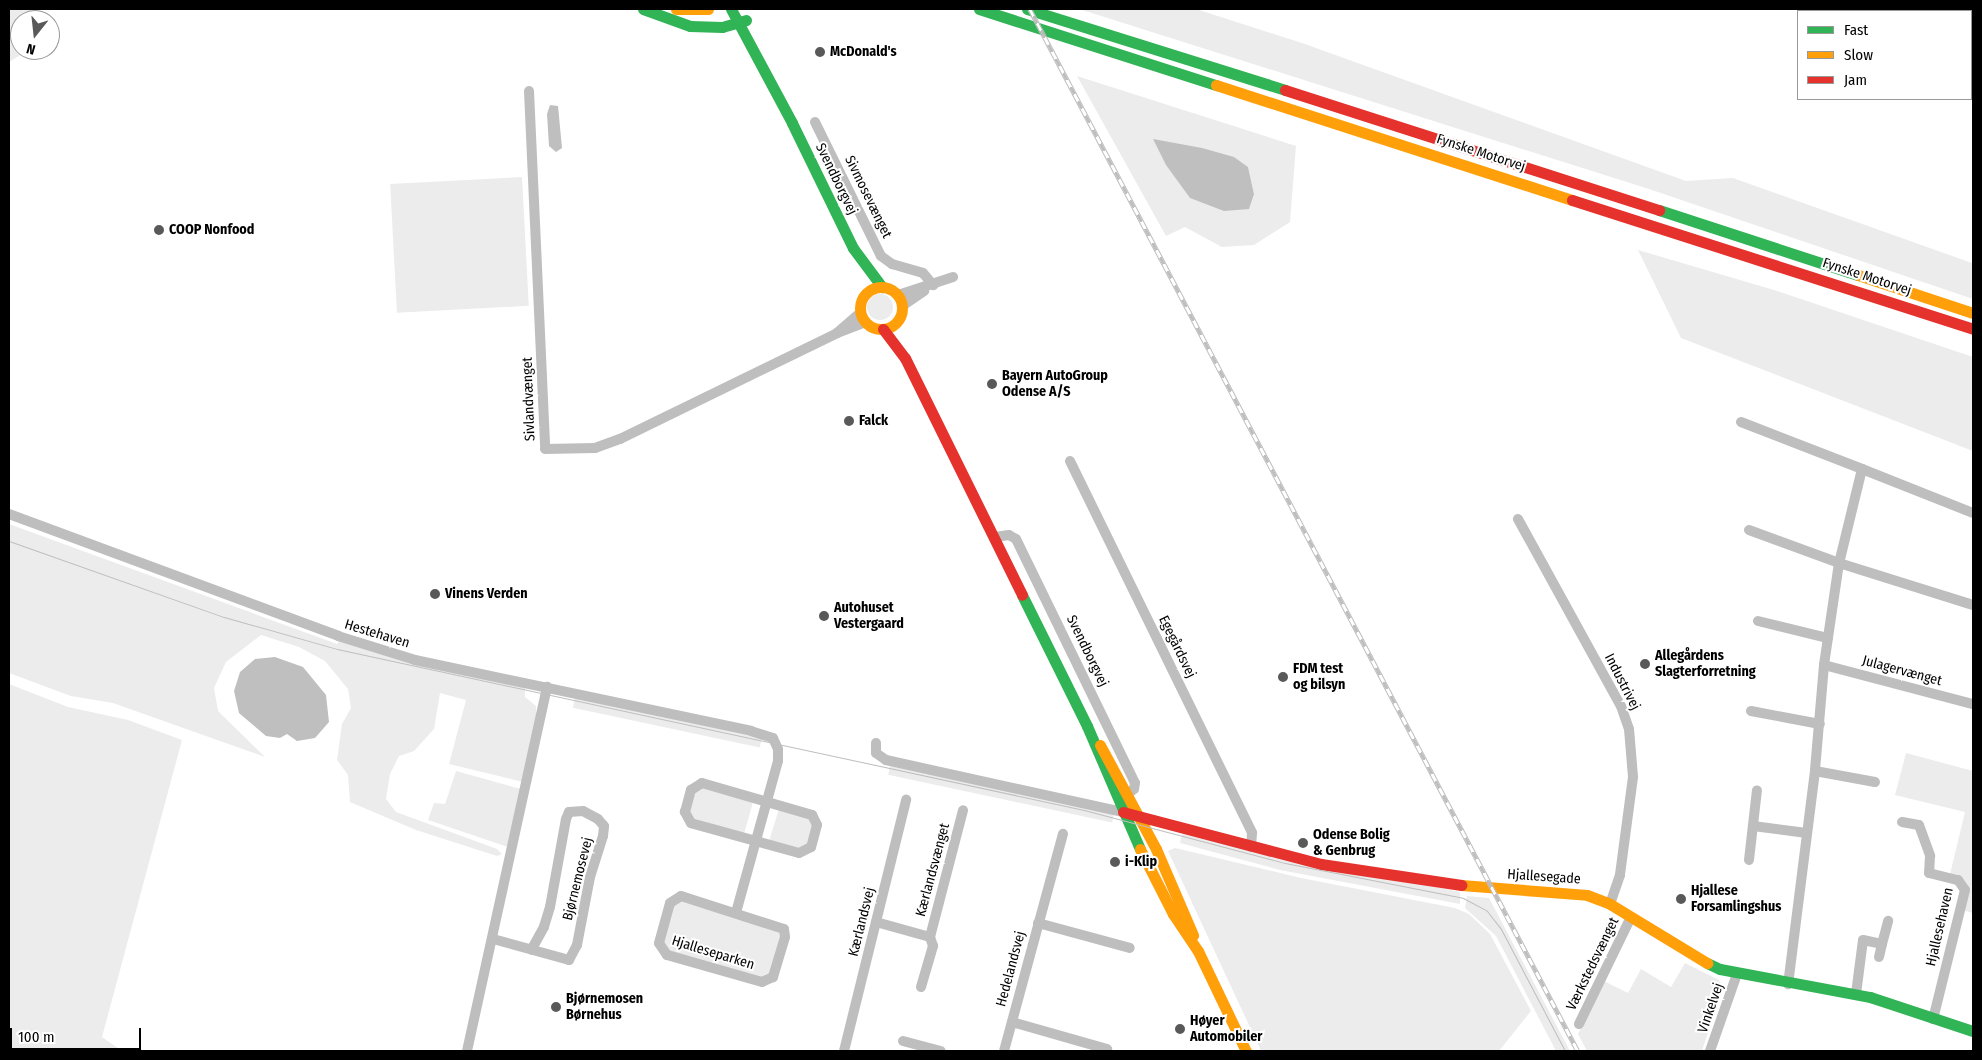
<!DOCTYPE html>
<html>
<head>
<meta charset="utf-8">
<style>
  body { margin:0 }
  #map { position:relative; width:1982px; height:1060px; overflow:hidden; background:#fff; font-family:"Fira Sans Condensed",sans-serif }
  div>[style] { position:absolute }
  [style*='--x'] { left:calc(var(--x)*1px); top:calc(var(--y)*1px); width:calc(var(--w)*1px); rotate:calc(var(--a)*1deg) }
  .green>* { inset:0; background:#ececec; transform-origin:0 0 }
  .round { border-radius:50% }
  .water>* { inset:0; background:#bfbfbf }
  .street>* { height:10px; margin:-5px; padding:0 5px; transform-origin:5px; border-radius:5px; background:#bebebe }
  .fast>* { height:11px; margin:-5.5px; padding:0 5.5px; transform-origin:5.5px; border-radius:5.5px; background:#30b455 }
  .slow>* { height:11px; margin:-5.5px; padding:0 5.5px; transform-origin:5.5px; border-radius:5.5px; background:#ff9f0a }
  .slow>.ring { margin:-5.5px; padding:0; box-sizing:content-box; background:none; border:11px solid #ff9f0a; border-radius:50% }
  .jam>* { height:11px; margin:-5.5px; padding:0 5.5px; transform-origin:5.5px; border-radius:5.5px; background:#e5322d }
  .tram>* { height:1px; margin:-0.5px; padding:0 0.5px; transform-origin:0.5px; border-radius:0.5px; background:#bebebe }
  .rail>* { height:4.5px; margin-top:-2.25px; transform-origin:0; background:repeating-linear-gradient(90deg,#fff 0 8px,#bebebe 0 16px); box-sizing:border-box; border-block:1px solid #bebebe }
  .dots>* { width:14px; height:14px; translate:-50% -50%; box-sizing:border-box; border:2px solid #fff; border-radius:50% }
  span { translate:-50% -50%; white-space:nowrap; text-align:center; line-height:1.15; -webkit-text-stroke:4px #fff; paint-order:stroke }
  .poi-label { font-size:14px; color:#000; font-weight:700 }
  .left { translate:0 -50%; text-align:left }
  .street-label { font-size:14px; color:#000 }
  .frame { position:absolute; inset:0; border:10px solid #000; pointer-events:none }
  .legend { position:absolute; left:1797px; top:10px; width:175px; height:90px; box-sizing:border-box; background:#fff; border:1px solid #999; margin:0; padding:6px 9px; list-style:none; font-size:15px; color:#000 }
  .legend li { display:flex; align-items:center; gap:10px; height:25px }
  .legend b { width:25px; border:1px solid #999 }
  .north { position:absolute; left:10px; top:10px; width:50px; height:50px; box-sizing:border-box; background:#fff; border:1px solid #999; border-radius:50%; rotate:196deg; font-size:14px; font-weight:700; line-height:20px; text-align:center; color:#000 }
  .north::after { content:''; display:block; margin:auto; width:18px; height:22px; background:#595959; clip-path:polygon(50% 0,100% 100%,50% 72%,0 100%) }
  .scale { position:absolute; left:10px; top:1028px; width:131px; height:22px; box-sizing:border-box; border:2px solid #000; border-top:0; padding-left:6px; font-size:15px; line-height:18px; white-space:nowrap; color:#000; -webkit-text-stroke:4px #fff; paint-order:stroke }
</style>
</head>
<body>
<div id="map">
  <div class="green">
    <div style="clip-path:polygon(9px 9px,33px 9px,29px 20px,20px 20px,21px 50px,19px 56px,9px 62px)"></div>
    <div style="clip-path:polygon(1079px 9px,1196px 9px,1302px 43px,1686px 181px,1733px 178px,1972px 263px,1973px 261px,1973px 299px,1649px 189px)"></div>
    <div style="clip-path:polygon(evenodd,1077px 76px,1296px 146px,1290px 222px,1254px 245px,1222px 247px,1185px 227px,1166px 236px,1077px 76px,1234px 157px,1248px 167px,1254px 194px,1190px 198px,1234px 157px)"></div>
    <div style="left:522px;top:177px;width:129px;height:132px;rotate:87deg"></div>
    <div style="clip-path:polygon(1638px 250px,1774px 290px,1973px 357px,1973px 451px,1681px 338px)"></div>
    <div class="round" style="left:867px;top:294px;width:26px;height:26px"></div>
    <div style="clip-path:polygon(9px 524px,337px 644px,339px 641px,400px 660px,525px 687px,525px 697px,536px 706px,536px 717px,523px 782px,449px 764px,466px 700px,440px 693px,434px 729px,414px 751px,399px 756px,390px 774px,386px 799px,396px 812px,497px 849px,502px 854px,497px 856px,416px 830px,350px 802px,348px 775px,337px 760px,342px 724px,351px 708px,348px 689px,325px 661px,299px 647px,261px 635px,226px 662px,214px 688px,218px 711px,265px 757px,113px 703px,71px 696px,9px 673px)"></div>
    <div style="clip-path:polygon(9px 684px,68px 707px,128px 720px,182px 740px,102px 1037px,122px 1051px,9px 1051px)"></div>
    <div style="left:575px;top:698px;width:191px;height:10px;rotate:12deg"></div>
    <div style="clip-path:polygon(1906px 753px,1973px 771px,1973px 913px,1962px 910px,1966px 900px,1950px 874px,1965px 812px,1895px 795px)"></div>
    <div style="left:890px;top:766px;width:229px;height:9px;rotate:12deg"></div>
    <div style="clip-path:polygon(456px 771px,521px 789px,508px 847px,428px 820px,434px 803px,445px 804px)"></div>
    <div style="clip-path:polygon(703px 787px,753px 802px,744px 834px,693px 818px,689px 812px,695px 791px)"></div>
    <div style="clip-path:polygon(779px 809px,808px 817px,813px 824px,806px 846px,799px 850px,769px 841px)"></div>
    <div style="clip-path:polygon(1182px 834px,1460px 892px,1460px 904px,1280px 870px,1180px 843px)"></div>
    <div style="clip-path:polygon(1175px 848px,1301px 878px,1455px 908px,1469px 914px,1490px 934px,1531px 1011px,1499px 1051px,1261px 1051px,1168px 851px)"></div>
    <div style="clip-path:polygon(1467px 896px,1489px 898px,1570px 1051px,1556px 1051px,1496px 936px,1465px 908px)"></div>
    <div style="clip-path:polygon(682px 901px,781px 932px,770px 974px,763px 978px,667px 951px,663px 944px,674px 905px)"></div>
    <div style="clip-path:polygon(1685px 963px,1719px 980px,1723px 988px,1702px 1051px,1587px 1051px,1578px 1034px,1604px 981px,1628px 993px,1641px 969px,1671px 987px)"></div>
  </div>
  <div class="water">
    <div style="clip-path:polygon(550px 105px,558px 106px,562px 148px,556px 152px,549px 146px,547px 114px)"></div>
    <div style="clip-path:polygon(1153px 139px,1202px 148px,1234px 157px,1248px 167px,1254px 194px,1249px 209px,1224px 211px,1190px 198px,1166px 165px)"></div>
    <div style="clip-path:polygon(275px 657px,303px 667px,326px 695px,329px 722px,315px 738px,297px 741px,287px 734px,280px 738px,266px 736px,239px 713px,234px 691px,240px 672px,255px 659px)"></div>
  </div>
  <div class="street">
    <div style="--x:1886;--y:9;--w:13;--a:9"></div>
    <div style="--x:529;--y:91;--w:358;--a:87.4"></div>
    <div style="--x:545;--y:449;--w:50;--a:-1.1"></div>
    <div style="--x:595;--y:448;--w:27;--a:-20"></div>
    <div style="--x:620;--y:439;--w:242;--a:-26"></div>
    <div style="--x:837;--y:333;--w:30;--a:-21"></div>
    <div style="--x:815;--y:122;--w:149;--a:63.8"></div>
    <div style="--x:881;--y:256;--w:14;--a:36"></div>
    <div style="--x:892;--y:264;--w:32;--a:16"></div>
    <div style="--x:923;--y:273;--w:16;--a:50"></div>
    <div style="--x:898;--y:295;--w:58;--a:-18.1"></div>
    <div style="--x:902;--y:306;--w:27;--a:-34"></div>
    <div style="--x:838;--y:332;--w:29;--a:-41"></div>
    <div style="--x:1741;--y:422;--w:130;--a:21.2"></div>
    <div style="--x:1862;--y:469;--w:97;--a:103.7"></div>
    <div style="--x:1839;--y:563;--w:103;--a:98.4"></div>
    <div style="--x:1824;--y:665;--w:106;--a:94.9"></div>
    <div style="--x:1815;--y:771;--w:215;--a:97.2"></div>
    <div style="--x:1070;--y:461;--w:414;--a:63.9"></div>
    <div style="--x:1252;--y:833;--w:14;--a:94"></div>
    <div style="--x:1862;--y:469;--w:119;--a:21.6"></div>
    <div style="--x:9;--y:514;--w:351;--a:20.3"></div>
    <div style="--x:338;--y:636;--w:81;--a:17.3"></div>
    <div style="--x:415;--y:660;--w:343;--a:11.9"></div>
    <div style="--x:751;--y:731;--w:23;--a:18"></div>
    <div style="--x:773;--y:738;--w:12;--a:66"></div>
    <div style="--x:778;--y:749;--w:12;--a:90"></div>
    <div style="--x:778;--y:761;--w:157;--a:105.5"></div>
    <div style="--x:1518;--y:519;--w:213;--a:61.2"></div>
    <div style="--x:1621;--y:706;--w:24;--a:71"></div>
    <div style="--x:1629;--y:729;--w:48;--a:85.2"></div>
    <div style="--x:1633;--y:777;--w:99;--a:97.6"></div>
    <div style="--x:1620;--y:875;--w:31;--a:109"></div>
    <div style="--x:1749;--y:530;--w:96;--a:20.1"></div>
    <div style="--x:1839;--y:563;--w:140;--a:17.4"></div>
    <div style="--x:995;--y:537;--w:14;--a:-8"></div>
    <div style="--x:1009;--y:535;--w:8;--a:30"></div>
    <div style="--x:1016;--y:539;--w:271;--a:64"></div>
    <div style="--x:1135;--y:783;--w:6;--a:99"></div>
    <div style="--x:1134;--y:789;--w:8;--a:140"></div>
    <div style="--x:1758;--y:621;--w:72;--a:13.7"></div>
    <div style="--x:1824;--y:665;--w:154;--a:14.7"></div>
    <div style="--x:1751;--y:711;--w:70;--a:10.7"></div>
    <div style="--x:876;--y:743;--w:10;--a:90"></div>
    <div style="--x:876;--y:753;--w:12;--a:35"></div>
    <div style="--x:886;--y:760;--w:243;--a:12.4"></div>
    <div style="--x:1815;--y:771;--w:61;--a:10.4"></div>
    <div style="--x:702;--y:783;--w:115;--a:16.2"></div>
    <div style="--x:812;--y:815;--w:11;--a:63"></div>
    <div style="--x:817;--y:825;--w:23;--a:105"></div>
    <div style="--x:811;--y:847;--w:13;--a:153"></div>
    <div style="--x:799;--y:853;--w:112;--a:-164.5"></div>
    <div style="--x:691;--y:823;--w:13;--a:-119"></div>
    <div style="--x:685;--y:812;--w:23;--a:-75"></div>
    <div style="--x:691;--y:790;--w:13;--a:-32"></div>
    <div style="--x:1902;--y:822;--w:17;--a:10"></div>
    <div style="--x:1919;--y:825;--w:33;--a:70"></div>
    <div style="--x:1930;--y:856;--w:17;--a:93"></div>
    <div style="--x:1929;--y:873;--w:30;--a:14"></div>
    <div style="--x:1958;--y:880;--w:12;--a:55"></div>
    <div style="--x:1965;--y:890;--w:133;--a:103.9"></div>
    <div style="--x:1753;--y:826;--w:54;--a:7.4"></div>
    <div style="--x:1749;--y:860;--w:70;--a:-83.5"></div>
    <div style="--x:681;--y:896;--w:108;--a:17.8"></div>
    <div style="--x:784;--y:929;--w:8;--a:83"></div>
    <div style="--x:785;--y:937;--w:42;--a:106.7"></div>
    <div style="--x:773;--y:977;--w:12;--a:156"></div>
    <div style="--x:762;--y:982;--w:99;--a:-164.1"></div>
    <div style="--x:667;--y:955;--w:14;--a:-124"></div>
    <div style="--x:659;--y:943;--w:41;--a:-74.6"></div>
    <div style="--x:670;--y:903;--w:13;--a:-32"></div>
    <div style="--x:876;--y:922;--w:56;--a:15.5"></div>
    <div style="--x:930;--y:937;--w:131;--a:-75.4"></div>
    <div style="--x:1038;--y:923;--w:95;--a:15.2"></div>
    <div style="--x:493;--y:939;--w:79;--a:15.4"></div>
    <div style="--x:569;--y:960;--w:17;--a:-62"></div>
    <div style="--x:577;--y:945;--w:69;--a:-79.2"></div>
    <div style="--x:590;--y:877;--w:43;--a:-72.4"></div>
    <div style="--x:603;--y:836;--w:10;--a:-84"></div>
    <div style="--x:604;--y:826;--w:9;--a:-131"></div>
    <div style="--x:598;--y:819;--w:17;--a:-152"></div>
    <div style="--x:583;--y:811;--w:14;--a:176"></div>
    <div style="--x:569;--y:812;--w:8;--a:113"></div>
    <div style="--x:566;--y:819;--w:89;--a:100.3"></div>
    <div style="--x:550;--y:907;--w:21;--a:107"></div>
    <div style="--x:544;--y:927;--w:26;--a:119"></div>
    <div style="--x:1879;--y:957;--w:13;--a:-77"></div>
    <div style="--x:921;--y:987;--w:43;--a:-73.7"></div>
    <div style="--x:933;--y:946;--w:9;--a:-108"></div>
    <div style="--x:1856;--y:994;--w:54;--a:-82.6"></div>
    <div style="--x:1863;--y:940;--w:19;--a:12"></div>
    <div style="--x:1882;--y:944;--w:24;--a:-75"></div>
    <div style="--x:1012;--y:1022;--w:99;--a:15.9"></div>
    <div style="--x:1579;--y:1024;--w:119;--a:-64.1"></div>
    <div style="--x:903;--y:1041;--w:39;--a:15"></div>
    <div style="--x:467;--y:1051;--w:373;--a:-77.6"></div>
    <div style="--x:844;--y:1051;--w:259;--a:-76.1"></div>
    <div style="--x:1004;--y:1051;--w:225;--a:-74.8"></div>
    <div style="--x:1710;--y:1051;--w:82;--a:-70.7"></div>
  </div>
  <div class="fast">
    <div style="--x:643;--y:9;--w:50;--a:19.9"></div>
    <div style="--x:690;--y:26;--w:32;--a:2"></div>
    <div style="--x:722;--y:27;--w:25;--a:-16"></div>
    <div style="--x:731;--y:9;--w:129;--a:61.8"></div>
    <div style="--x:792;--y:123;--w:139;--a:64"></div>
    <div style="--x:853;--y:248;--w:49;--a:53.4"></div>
    <div style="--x:979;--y:9;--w:249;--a:17.8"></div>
    <div style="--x:1027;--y:9;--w:270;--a:17.4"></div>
    <div style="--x:1659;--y:210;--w:209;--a:18.1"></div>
    <div style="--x:1022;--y:595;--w:146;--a:63.6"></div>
    <div style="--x:1087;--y:726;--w:134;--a:66.7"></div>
    <div style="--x:1707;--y:963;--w:14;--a:25"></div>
    <div style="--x:1720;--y:969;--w:153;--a:10.6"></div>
    <div style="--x:1870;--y:997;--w:108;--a:18.3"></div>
  </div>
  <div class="slow">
    <div style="--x:676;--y:9;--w:32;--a:0"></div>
    <div style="--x:1216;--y:85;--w:374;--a:17.9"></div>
    <div style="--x:1858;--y:275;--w:121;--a:18.3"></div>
    <div class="ring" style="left:860px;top:287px;width:31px;height:31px"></div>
    <div style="--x:1100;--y:745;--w:118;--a:61.7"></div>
    <div style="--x:1156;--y:849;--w:94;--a:66.7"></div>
    <div style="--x:1140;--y:849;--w:73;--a:63.1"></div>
    <div style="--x:1173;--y:914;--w:45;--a:56"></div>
    <div style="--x:1198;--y:951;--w:111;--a:64.4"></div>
    <div style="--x:1461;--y:885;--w:126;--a:4.5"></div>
    <div style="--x:1587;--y:895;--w:25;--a:21"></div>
    <div style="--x:1610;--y:904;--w:114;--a:31.3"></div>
  </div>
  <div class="jam">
    <div style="--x:1285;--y:90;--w:393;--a:17.8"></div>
    <div style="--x:1572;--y:200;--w:421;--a:17.8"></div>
    <div style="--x:883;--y:329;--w:36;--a:53"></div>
    <div style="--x:905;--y:358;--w:264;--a:63.7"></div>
    <div style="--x:1123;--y:812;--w:205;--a:14.7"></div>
    <div style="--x:1321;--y:864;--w:142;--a:8.5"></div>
  </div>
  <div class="tram">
    <div style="--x:9;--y:541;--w:228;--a:19.5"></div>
    <div style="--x:224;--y:617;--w:117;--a:15.8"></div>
    <div style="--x:337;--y:649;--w:764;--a:12.16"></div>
    <div style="--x:1084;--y:810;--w:208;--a:14.8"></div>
    <div style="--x:1285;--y:863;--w:181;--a:11.1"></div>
    <div style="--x:1463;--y:898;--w:27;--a:28"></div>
    <div style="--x:1487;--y:911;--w:23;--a:52"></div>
    <div style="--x:1501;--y:929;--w:138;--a:62.3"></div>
  </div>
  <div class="rail">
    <div style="--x:1030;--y:9;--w:1177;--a:62.26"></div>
  </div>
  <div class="dots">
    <div style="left:820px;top:52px;background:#595959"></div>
    <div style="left:159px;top:230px;background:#595959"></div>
    <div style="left:992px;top:384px;background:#595959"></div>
    <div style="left:849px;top:421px;background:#595959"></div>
    <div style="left:435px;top:594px;background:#595959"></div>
    <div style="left:824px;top:616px;background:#595959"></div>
    <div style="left:1645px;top:664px;background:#595959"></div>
    <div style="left:1283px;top:677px;background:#595959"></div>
    <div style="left:1303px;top:843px;background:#595959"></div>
    <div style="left:1115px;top:862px;background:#595959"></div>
    <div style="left:1681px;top:899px;background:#595959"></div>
    <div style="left:556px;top:1007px;background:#595959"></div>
    <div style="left:1180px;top:1029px;background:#595959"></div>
  </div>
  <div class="poi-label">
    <span class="left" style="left:830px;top:52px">McDonald's</span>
    <span class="left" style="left:169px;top:230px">COOP Nonfood</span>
    <span class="left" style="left:1002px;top:384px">Bayern AutoGroup<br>Odense A/S</span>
    <span class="left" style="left:859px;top:421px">Falck</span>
    <span class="left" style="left:445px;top:594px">Vinens Verden</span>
    <span class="left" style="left:834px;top:616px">Autohuset<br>Vestergaard</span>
    <span class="left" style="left:1655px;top:664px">Allegårdens<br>Slagterforretning</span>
    <span class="left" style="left:1293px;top:677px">FDM test<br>og bilsyn</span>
    <span class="left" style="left:1313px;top:843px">Odense Bolig<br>&amp; Genbrug</span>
    <span class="left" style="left:1125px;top:862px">i-Klip</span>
    <span class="left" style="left:1691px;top:899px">Hjallese<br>Forsamlingshus</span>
    <span class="left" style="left:566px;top:1007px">Bjørnemosen<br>Børnehus</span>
    <span class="left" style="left:1190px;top:1029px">Høyer<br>Automobiler</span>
  </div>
  <div class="street-label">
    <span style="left:1481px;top:153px;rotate:18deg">Fynske Motorvej</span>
    <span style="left:836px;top:179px;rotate:64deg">Svendborgvej</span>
    <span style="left:868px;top:197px;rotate:64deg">Sivmosevænget</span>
    <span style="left:1867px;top:277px;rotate:18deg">Fynske Motorvej</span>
    <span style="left:529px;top:399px;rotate:-92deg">Sivlandvænget</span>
    <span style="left:377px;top:634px;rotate:17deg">Hestehaven</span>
    <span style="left:1177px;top:647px;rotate:64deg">Egegårdsvej</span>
    <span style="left:1087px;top:651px;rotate:64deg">Svendborgvej</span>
    <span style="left:1902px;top:671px;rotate:15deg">Julagervænget</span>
    <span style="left:1622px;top:682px;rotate:63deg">Industrivej</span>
    <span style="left:933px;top:870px;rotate:-75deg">Kærlandsvænget</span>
    <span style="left:1544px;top:877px;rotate:4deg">Hjallesegade</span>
    <span style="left:578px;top:879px;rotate:-76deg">Bjørnemosevej</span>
    <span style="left:862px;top:922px;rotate:-76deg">Kærlandsvej</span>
    <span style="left:1940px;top:927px;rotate:-77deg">Hjallesehaven</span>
    <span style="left:713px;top:953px;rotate:17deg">Hjalleseparken</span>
    <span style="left:1593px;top:964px;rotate:-64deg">Værkstedsvænget</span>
    <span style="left:1011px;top:969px;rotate:-75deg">Hedelandsvej</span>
    <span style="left:1711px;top:1008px;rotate:-71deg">Vinkelvej</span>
  </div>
  <div class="frame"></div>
  <ul class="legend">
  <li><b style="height:6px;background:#30b455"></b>Fast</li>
  <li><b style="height:6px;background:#ff9f0a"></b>Slow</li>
  <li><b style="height:6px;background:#e5322d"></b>Jam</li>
  </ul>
  <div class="north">N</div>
  <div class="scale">100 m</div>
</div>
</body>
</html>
